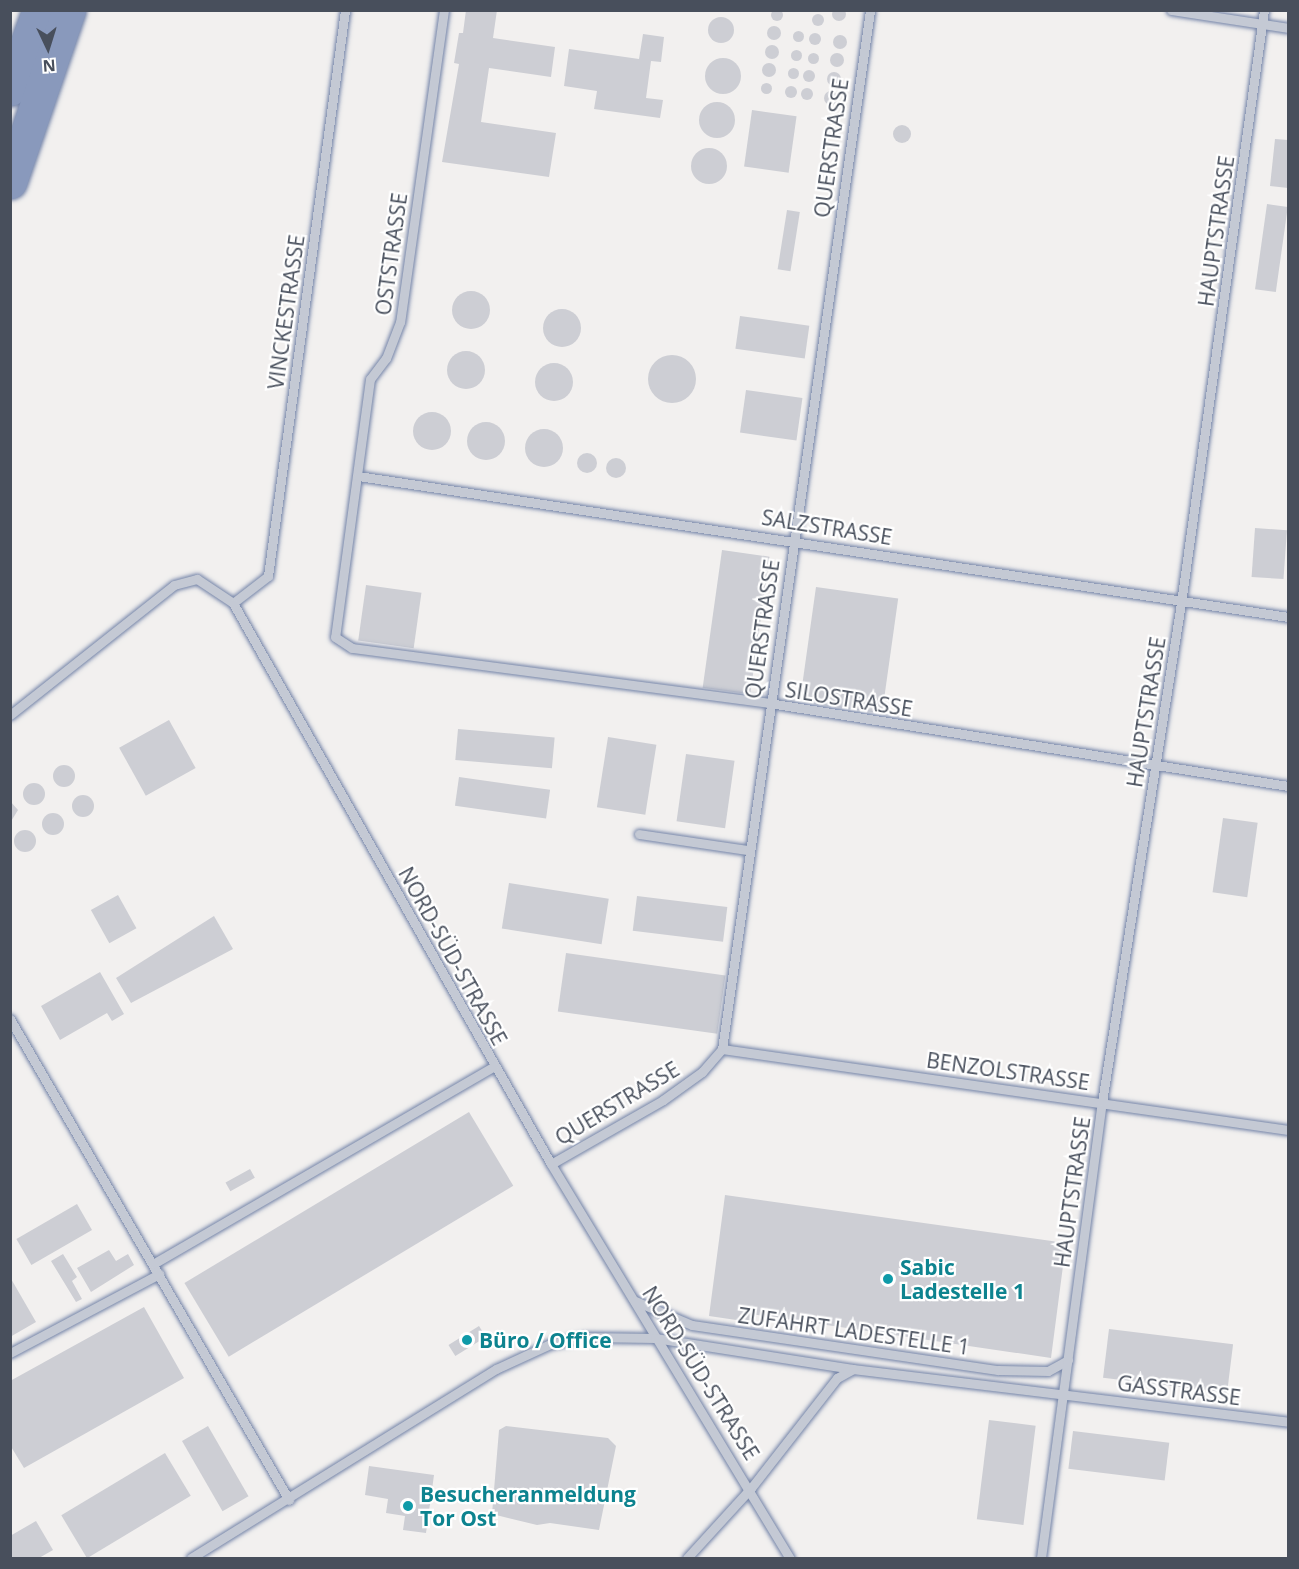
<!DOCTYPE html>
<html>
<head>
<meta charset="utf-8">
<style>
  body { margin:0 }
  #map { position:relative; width:1299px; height:1569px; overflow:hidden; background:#f2f0ef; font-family:"Open Sans",sans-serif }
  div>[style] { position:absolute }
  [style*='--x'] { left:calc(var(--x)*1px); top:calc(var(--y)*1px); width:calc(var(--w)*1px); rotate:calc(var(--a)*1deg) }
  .building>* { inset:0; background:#cdced4; transform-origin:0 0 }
  .round { border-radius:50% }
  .roads { filter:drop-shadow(0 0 2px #7484a8) drop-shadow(0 0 2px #7484a8) }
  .lane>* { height:9px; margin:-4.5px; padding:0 4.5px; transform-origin:4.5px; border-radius:4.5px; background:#c4c9d4 }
  .highway>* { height:33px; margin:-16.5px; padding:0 16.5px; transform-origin:16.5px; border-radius:16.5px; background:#8999bc }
  .dots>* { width:16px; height:16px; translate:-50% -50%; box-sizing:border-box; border:3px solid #fff; border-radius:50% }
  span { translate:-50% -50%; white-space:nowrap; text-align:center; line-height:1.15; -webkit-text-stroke:4.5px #fff; paint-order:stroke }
  .street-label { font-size:21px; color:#484f5c }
  .culture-label { font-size:21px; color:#0d838f; font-weight:700 }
  .left { translate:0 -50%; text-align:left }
  .frame { position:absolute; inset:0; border:12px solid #484f5c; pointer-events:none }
  .north { position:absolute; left:18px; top:18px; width:60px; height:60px; -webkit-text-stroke:4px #fff; paint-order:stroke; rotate:176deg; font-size:16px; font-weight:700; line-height:24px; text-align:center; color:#484f5c }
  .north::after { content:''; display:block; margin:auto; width:21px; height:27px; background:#484f5c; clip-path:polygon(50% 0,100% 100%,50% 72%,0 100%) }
</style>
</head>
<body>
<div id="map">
  <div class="building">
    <div class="round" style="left:832px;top:7px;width:14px;height:14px"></div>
    <div class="round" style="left:771px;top:9px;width:12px;height:12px"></div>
    <div style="clip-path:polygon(466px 10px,497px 10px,493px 38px,555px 47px,551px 77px,489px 68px,481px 122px,556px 133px,549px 177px,442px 162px,459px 64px,454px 63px,459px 33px,463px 33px)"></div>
    <div class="round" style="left:812px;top:14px;width:12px;height:12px"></div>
    <div class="round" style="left:708px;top:17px;width:26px;height:26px"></div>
    <div class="round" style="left:767px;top:26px;width:14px;height:14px"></div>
    <div class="round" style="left:792.5px;top:30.5px;width:11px;height:11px"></div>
    <div class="round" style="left:809px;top:33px;width:12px;height:12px"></div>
    <div style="clip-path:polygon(643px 34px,664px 37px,661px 62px,651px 61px,646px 98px,663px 100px,660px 118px,594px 109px,597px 91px,564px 86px,569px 49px,639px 59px)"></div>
    <div class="round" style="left:833px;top:35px;width:14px;height:14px"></div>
    <div class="round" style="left:765px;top:45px;width:14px;height:14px"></div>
    <div class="round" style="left:790.5px;top:49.5px;width:11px;height:11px"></div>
    <div class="round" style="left:807.5px;top:52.5px;width:11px;height:11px"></div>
    <div class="round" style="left:830px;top:53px;width:14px;height:14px"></div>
    <div class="round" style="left:705px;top:58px;width:36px;height:36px"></div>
    <div class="round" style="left:762px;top:63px;width:14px;height:14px"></div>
    <div class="round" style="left:787.5px;top:67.5px;width:11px;height:11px"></div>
    <div class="round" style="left:803px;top:70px;width:12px;height:12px"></div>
    <div class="round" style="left:827px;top:72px;width:14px;height:14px"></div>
    <div class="round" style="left:760.5px;top:82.5px;width:11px;height:11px"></div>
    <div class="round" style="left:785px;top:86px;width:12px;height:12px"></div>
    <div class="round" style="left:801px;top:88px;width:12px;height:12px"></div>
    <div class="round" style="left:824px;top:91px;width:14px;height:14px"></div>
    <div class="round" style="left:699px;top:102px;width:36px;height:36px"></div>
    <div style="left:752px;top:110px;width:45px;height:57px;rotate:8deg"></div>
    <div class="round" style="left:893px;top:125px;width:18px;height:18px"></div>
    <div style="clip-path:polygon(1275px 139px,1288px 140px,1288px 188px,1270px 186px)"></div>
    <div class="round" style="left:691px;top:148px;width:36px;height:36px"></div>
    <div style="left:1267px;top:204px;width:21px;height:86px;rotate:8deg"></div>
    <div style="left:787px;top:210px;width:13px;height:60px;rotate:9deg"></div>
    <div class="round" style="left:452px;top:291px;width:38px;height:38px"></div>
    <div class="round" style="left:543px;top:309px;width:38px;height:38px"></div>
    <div style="left:740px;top:316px;width:70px;height:33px;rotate:8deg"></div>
    <div class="round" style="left:447px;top:351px;width:38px;height:38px"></div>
    <div class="round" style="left:648px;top:355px;width:48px;height:48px"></div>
    <div class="round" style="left:535px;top:363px;width:38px;height:38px"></div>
    <div style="left:746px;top:390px;width:57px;height:43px;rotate:8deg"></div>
    <div class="round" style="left:413px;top:412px;width:38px;height:38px"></div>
    <div class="round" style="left:467px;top:422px;width:38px;height:38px"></div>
    <div class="round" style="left:525px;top:429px;width:38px;height:38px"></div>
    <div class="round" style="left:577px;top:453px;width:20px;height:20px"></div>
    <div class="round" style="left:606px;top:458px;width:20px;height:20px"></div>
    <div style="left:1255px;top:528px;width:32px;height:49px;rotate:4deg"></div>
    <div style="left:722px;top:550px;width:48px;height:139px;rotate:8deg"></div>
    <div style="left:366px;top:585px;width:56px;height:56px;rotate:8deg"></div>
    <div style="left:816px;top:587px;width:83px;height:116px;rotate:8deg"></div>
    <div style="left:169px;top:720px;width:55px;height:57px;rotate:61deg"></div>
    <div style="left:458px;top:729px;width:97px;height:31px;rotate:5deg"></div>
    <div style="left:608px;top:737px;width:49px;height:71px;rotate:9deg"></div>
    <div style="left:686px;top:754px;width:49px;height:68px;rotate:8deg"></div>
    <div class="round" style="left:53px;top:765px;width:22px;height:22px"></div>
    <div style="left:459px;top:777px;width:92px;height:29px;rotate:8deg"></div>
    <div class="round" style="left:23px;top:783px;width:22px;height:22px"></div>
    <div class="round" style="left:72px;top:795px;width:22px;height:22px"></div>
    <div style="clip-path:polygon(10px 801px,18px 810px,10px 823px)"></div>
    <div class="round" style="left:42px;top:813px;width:22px;height:22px"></div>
    <div style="left:1223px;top:818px;width:35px;height:75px;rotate:8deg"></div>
    <div class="round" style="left:14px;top:830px;width:22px;height:22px"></div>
    <div style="left:509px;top:883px;width:101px;height:46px;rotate:9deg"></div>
    <div style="left:118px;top:895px;width:38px;height:31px;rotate:61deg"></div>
    <div style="left:637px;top:896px;width:91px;height:35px;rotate:7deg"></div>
    <div style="clip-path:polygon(214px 916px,233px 949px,131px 1003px,116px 978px)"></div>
    <div style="left:566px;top:953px;width:161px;height:59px;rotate:8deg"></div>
    <div style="clip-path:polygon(100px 972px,124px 1014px,112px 1021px,107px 1013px,60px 1040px,41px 1006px)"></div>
    <div style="left:469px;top:1112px;width:86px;height:332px;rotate:59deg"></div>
    <div style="left:250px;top:1169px;width:10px;height:28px;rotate:61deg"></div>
    <div style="clip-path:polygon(725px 1195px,1066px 1243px,1051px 1358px,751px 1314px,750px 1322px,709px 1316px)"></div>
    <div style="left:77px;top:1204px;width:30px;height:70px;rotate:60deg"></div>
    <div style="clip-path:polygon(109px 1250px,116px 1261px,128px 1254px,134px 1265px,91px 1292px,77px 1268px)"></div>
    <div style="clip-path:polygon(63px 1254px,77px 1277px,72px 1281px,82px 1299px,76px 1302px,51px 1261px)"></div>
    <div style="clip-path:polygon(10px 1277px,36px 1322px,10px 1337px)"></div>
    <div style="clip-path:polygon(144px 1307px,184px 1378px,24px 1468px,10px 1445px,10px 1381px)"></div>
    <div style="left:479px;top:1326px;width:13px;height:36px;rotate:58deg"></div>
    <div style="left:1109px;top:1329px;width:125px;height:49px;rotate:7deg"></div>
    <div style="left:989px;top:1420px;width:47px;height:100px;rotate:7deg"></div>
    <div style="left:208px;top:1426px;width:81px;height:30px;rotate:60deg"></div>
    <div style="clip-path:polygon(506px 1426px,608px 1438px,616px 1446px,599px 1530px,550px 1523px,537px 1525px,492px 1514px,499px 1430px)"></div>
    <div style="left:1073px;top:1431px;width:97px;height:38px;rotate:7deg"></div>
    <div style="left:165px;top:1453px;width:50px;height:121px;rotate:59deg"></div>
    <div style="clip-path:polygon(369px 1466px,434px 1475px,426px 1533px,403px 1530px,405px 1516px,386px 1513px,388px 1499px,365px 1495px)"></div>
    <div style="clip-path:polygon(36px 1521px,53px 1550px,39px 1558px,10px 1558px,10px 1536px)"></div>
  </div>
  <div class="roads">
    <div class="lane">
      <div style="--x:444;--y:10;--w:315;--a:98"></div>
      <div style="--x:400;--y:322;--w:39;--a:111"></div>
      <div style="--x:386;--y:358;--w:26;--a:127"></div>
      <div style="--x:370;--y:379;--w:260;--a:97.7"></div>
      <div style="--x:335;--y:637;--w:20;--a:33"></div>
      <div style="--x:352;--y:648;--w:421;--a:7.5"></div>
      <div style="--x:769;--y:703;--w:526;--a:9.09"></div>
      <div style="--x:1171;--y:10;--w:118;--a:8.7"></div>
      <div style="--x:358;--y:476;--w:941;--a:8.62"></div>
      <div style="--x:233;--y:603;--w:44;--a:-37.6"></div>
      <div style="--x:268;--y:576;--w:571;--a:-82.25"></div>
      <div style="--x:10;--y:715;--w:209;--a:-38.4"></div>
      <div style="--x:174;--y:585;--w:24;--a:-15"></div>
      <div style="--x:197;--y:579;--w:43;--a:33.7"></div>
      <div style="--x:233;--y:603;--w:645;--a:60.45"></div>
      <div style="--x:551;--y:1164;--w:461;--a:58.8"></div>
      <div style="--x:639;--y:834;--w:110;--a:8.4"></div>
      <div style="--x:10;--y:1019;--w:556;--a:59.88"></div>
      <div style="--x:722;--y:1049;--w:572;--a:8.14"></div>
      <div style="--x:551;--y:1164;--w:129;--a:-29.7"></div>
      <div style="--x:663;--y:1100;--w:48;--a:-35.7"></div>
      <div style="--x:702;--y:1072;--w:30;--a:-49"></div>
      <div style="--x:722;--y:1049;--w:1049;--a:-81.89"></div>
      <div style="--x:153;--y:1264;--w:394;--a:-30.1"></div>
      <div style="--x:635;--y:1301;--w:62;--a:22.8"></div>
      <div style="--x:692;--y:1325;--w:309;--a:8.4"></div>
      <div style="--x:998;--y:1370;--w:50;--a:1.1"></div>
      <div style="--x:1048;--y:1371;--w:23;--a:-29"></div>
      <div style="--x:10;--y:1353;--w:169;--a:-27.9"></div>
      <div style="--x:191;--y:1558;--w:359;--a:-31.8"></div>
      <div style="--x:496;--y:1369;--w:60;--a:-24.8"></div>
      <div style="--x:550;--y:1344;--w:37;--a:-11"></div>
      <div style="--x:586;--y:1337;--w:69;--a:0.8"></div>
      <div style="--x:655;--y:1338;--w:200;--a:8.9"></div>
      <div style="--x:853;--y:1369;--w:438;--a:6.9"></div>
      <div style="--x:687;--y:1558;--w:95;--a:-47.6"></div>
      <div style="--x:751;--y:1488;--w:140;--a:-52"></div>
      <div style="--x:837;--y:1378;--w:18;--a:-29"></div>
      <div style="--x:1041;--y:1558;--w:460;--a:-82.4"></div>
      <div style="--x:1102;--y:1102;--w:505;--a:-81"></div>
      <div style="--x:1181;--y:603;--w:599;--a:-82.03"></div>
    </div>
    <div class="highway">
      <div style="--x:10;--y:89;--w:84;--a:-69.8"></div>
      <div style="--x:10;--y:182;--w:182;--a:-71.1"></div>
    </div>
  </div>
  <div class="dots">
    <div style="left:888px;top:1279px;background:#0f9aa8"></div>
    <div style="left:467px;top:1340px;background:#0f9aa8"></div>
    <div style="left:408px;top:1506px;background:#0f9aa8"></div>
  </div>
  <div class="street-label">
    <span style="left:831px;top:148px;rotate:-82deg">QUERSTRASSE</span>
    <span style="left:1216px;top:231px;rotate:-82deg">HAUPTSTRASSE</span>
    <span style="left:391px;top:254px;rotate:-82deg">OSTSTRASSE</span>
    <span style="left:286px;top:312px;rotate:-82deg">VINCKESTRASSE</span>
    <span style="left:827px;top:527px;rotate:9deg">SALZSTRASSE</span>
    <span style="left:762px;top:629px;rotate:-82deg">QUERSTRASSE</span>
    <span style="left:849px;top:699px;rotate:9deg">SILOSTRASSE</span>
    <span style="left:1146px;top:712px;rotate:-81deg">HAUPTSTRASSE</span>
    <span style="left:453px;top:956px;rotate:61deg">NORD-SÜD-STRASSE</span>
    <span style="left:1008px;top:1071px;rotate:8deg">BENZOLSTRASSE</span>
    <span style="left:617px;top:1103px;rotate:-31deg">QUERSTRASSE</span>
    <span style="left:1072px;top:1192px;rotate:-82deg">HAUPTSTRASSE</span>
    <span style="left:854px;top:1331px;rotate:8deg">ZUFAHRT LADESTELLE 1</span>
    <span style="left:701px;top:1373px;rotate:58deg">NORD-SÜD-STRASSE</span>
    <span style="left:1179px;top:1390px;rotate:7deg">GASSTRASSE</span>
  </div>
  <div class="culture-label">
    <span class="left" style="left:900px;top:1279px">Sabic<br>Ladestelle 1</span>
    <span class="left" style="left:479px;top:1340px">Büro / Office</span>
    <span class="left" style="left:420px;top:1506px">Besucheranmeldung<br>Tor Ost</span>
  </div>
  <div class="frame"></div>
  <div class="north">N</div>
</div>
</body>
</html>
